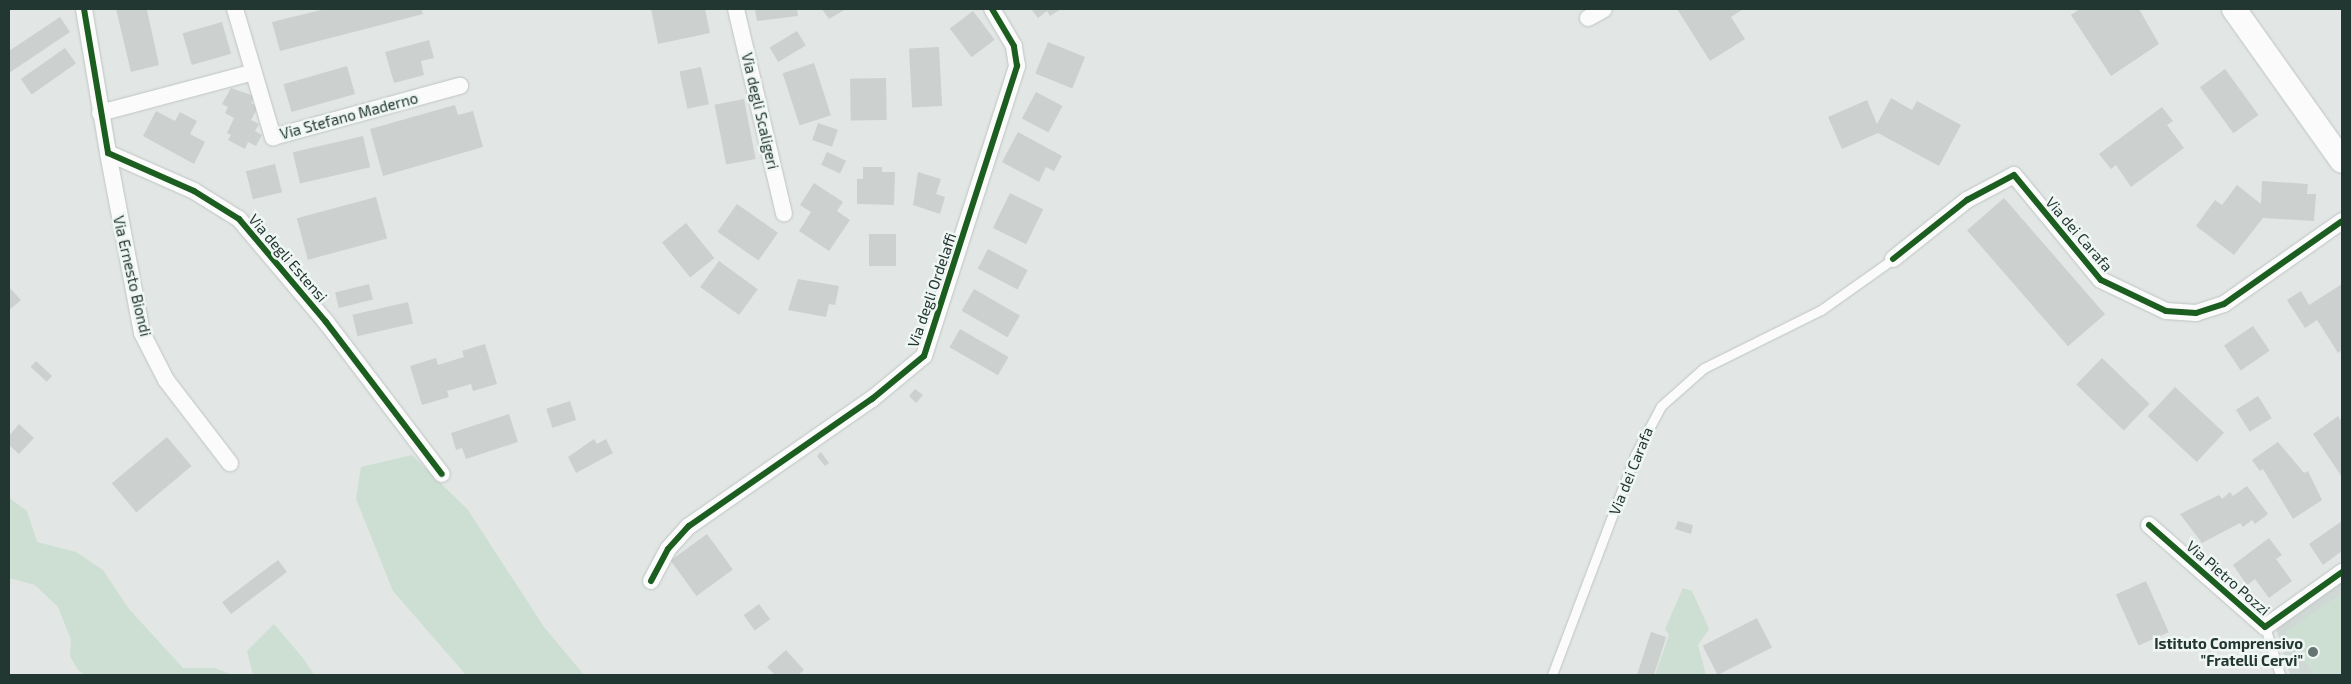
<!DOCTYPE html>
<html>
<head>
<meta charset="utf-8">
<style>
  body { margin:0 }
  #map { position:relative; width:2351px; height:684px; overflow:hidden; background:#e2e7e5; font-family:"Exo 2",sans-serif }
  div>[style] { position:absolute }
  [style*='--x'] { left:calc(var(--x)*1px); top:calc(var(--y)*1px); width:calc(var(--w)*1px); rotate:calc(var(--a)*1deg) }
  .built>* { inset:0; background:#d0d8d5 }
  .green>* { inset:0; background:#cdded2 }
  .building>* { inset:0; background:#ccd0cf; transform-origin:0 0 }
  .roads { filter:drop-shadow(0 0 1px #bfc4c2) drop-shadow(0 0 1px #bfc4c2) }
  .lane>* { height:9px; margin:-4.5px; padding:0 4.5px; transform-origin:4.5px; border-radius:4.5px; background:#fbfbfb }
  .street>* { height:16px; margin:-8px; padding:0 8px; transform-origin:8px; border-radius:8px; background:#fbfbfb }
  .secondary>* { height:24px; margin:-12px; padding:0 12px; transform-origin:12px; border-radius:12px; background:#fbfbfb }
  .cycleway>* { height:6px; margin:-3px; padding:0 3px; transform-origin:3px; border-radius:3px; background:#1b5e20 }
  .dots>* { width:14px; height:14px; translate:-50% -50%; box-sizing:border-box; border:2px solid #eff6f3; border-radius:50% }
  span { translate:-50% -50%; white-space:nowrap; text-align:center; line-height:1.15; -webkit-text-stroke:5px #eff6f3; paint-order:stroke }
  .street-label { font-size:15px; color:#233732 }
  .poi-label { font-size:15px; color:#233732; font-weight:700 }
  .right { translate:-100% -50%; text-align:right }
  .frame { position:absolute; inset:0; border:10px solid #233732; pointer-events:none }
</style>
</head>
<body>
<div id="map">
  <div class="built">
    <div style="clip-path:polygon(2342px 581px,2342px 675px,2290px 675px,2276px 628px)"></div>
  </div>
  <div class="green">
    <div style="clip-path:polygon(412px 455px,468px 510px,544px 627px,584px 675px,466px 675px,393px 591px,356px 499px,361px 467px)"></div>
    <div style="clip-path:polygon(9px 498px,27px 511px,37px 542px,76px 552px,103px 570px,129px 609px,183px 668px,215px 668px,232px 675px,85px 675px,78px 670px,70px 656px,71px 640px,58px 607px,35px 585px,9px 578px)"></div>
    <div style="clip-path:polygon(1683px 588px,1692px 591px,1709px 629px,1698px 645px,1706px 675px,1655px 675px,1669px 635px,1665px 629px)"></div>
    <div style="clip-path:polygon(2342px 593px,2342px 675px,2314px 675px,2285px 632px)"></div>
    <div style="clip-path:polygon(274px 624px,303px 658px,314px 675px,253px 675px,247px 651px)"></div>
  </div>
  <div class="building">
    <div style="clip-path:polygon(116px 9px,150px 9px,147px 10px,159px 65px,131px 72px)"></div>
    <div style="clip-path:polygon(325px 9px,421px 9px,423px 14px,280px 51px,272px 22px)"></div>
    <div style="clip-path:polygon(651px 9px,705px 9px,710px 33px,658px 44px)"></div>
    <div style="clip-path:polygon(755px 9px,797px 9px,798px 16px,757px 21px)"></div>
    <div style="clip-path:polygon(822px 9px,846px 9px,829px 19px)"></div>
    <div style="clip-path:polygon(1031px 9px,1061px 9px,1050px 16px,1047px 11px,1038px 18px)"></div>
    <div style="clip-path:polygon(1677px 9px,1743px 9px,1731px 17px,1745px 39px,1710px 61px)"></div>
    <div style="clip-path:polygon(2080px 9px,2139px 9px,2159px 44px,2111px 76px,2071px 15px)"></div>
    <div style="left:973px;top:11px;width:36px;height:29px;rotate:53deg"></div>
    <div style="clip-path:polygon(60px 17px,70px 32px,9px 73px,9px 51px)"></div>
    <div style="left:222px;top:22px;width:33px;height:41px;rotate:74deg"></div>
    <div style="left:797px;top:31px;width:17px;height:32px;rotate:59deg"></div>
    <div style="clip-path:polygon(429px 40px,434px 58px,421px 61px,424px 75px,394px 83px,385px 52px)"></div>
    <div style="left:1048px;top:42px;width:40px;height:34px;rotate:22deg"></div>
    <div style="left:939px;top:47px;width:59px;height:30px;rotate:87deg"></div>
    <div style="left:65px;top:48px;width:19px;height:54px;rotate:55deg"></div>
    <div style="left:814px;top:63px;width:55px;height:33px;rotate:72deg"></div>
    <div style="left:347px;top:66px;width:29px;height:66px;rotate:74deg"></div>
    <div style="left:701px;top:67px;width:38px;height:22px;rotate:78deg"></div>
    <div style="left:2225px;top:69px;width:57px;height:31px;rotate:54deg"></div>
    <div style="left:886px;top:78px;width:42px;height:36px;rotate:89deg"></div>
    <div style="clip-path:polygon(231px 88px,254px 96px,251px 103px,258px 107px,251px 120px,259px 124px,255px 131px,262px 135px,256px 146px,248px 142px,245px 149px,228px 140px,231px 135px,227px 133px,234px 118px,225px 113px,228px 107px,222px 104px)"></div>
    <div style="left:1036px;top:92px;width:30px;height:30px;rotate:28deg"></div>
    <div style="clip-path:polygon(1891px 98px,1912px 110px,1917px 101px,1961px 125px,1939px 166px,1878px 133px,1842px 149px,1828px 117px,1867px 100px,1877px 124px)"></div>
    <div style="left:744px;top:99px;width:61px;height:30px;rotate:79deg"></div>
    <div style="clip-path:polygon(455px 105px,458px 115px,473px 111px,483px 147px,383px 176px,370px 129px)"></div>
    <div style="clip-path:polygon(2162px 107px,2173px 121px,2167px 125px,2184px 148px,2131px 187px,2116px 165px,2111px 169px,2099px 154px)"></div>
    <div style="clip-path:polygon(156px 111px,175px 121px,180px 112px,197px 121px,190px 134px,205px 142px,194px 164px,143px 136px)"></div>
    <div style="left:818px;top:123px;width:21px;height:18px;rotate:19deg"></div>
    <div style="clip-path:polygon(1018px 132px,1062px 156px,1054px 171px,1046px 167px,1039px 182px,1002px 162px)"></div>
    <div style="left:363px;top:136px;width:32px;height:72px;rotate:77deg"></div>
    <div style="left:827px;top:152px;width:21px;height:14px;rotate:25deg"></div>
    <div style="left:275px;top:164px;width:29px;height:30px;rotate:76deg"></div>
    <div style="clip-path:polygon(863px 167px,882px 167px,882px 172px,895px 172px,894px 205px,857px 204px,857px 179px,863px 179px)"></div>
    <div style="clip-path:polygon(918px 172px,941px 179px,936px 194px,945px 197px,940px 214px,913px 205px)"></div>
    <div style="clip-path:polygon(2262px 181px,2308px 184px,2307px 194px,2316px 194px,2314px 221px,2263px 218px,2234px 255px,2196px 226px,2215px 200px,2222px 205px,2237px 185px,2261px 204px)"></div>
    <div style="clip-path:polygon(814px 183px,843px 202px,837px 211px,850px 220px,829px 251px,799px 231px,811px 212px,800px 205px)"></div>
    <div style="left:1010px;top:193px;width:37px;height:39px;rotate:26deg"></div>
    <div style="left:376px;top:197px;width:43px;height:82px;rotate:75deg"></div>
    <div style="left:2004px;top:198px;width:154px;height:49px;rotate:49deg"></div>
    <div style="left:737px;top:204px;width:50px;height:34px;rotate:35deg"></div>
    <div style="left:686px;top:223px;width:45px;height:31px;rotate:51deg"></div>
    <div style="left:869px;top:234px;width:27px;height:32px"></div>
    <div style="left:988px;top:249px;width:45px;height:22px;rotate:28deg"></div>
    <div style="left:719px;top:261px;width:48px;height:32px;rotate:36deg"></div>
    <div style="clip-path:polygon(798px 279px,839px 286px,835px 305px,829px 304px,826px 317px,788px 310px)"></div>
    <div style="left:369px;top:284px;width:16px;height:35px;rotate:76deg"></div>
    <div style="clip-path:polygon(2342px 284px,2342px 350px,2338px 353px,2317px 320px,2305px 328px,2287px 300px,2301px 291px,2309px 305px)"></div>
    <div style="clip-path:polygon(9px 287px,21px 300px,9px 310px)"></div>
    <div style="left:974px;top:289px;width:53px;height:25px;rotate:30deg"></div>
    <div style="left:408px;top:302px;width:22px;height:57px;rotate:77deg"></div>
    <div style="left:2253px;top:326px;width:30px;height:35px;rotate:56deg"></div>
    <div style="left:960px;top:329px;width:56px;height:21px;rotate:30deg"></div>
    <div style="clip-path:polygon(485px 344px,497px 384px,473px 391px,471px 384px,447px 391px,449px 397px,422px 405px,410px 366px,436px 358px,438px 365px,464px 357px,462px 351px)"></div>
    <div style="left:2102px;top:358px;width:66px;height:37px;rotate:44deg"></div>
    <div style="left:36px;top:361px;width:22px;height:8px;rotate:43deg"></div>
    <div style="left:2175px;top:387px;width:67px;height:40px;rotate:43deg"></div>
    <div style="clip-path:polygon(915px 389px,923px 395px,916px 403px,909px 396px)"></div>
    <div style="left:2258px;top:396px;width:26px;height:26px;rotate:58deg"></div>
    <div style="left:570px;top:401px;width:20px;height:25px;rotate:72deg"></div>
    <div style="clip-path:polygon(509px 414px,518px 442px,466px 459px,462px 448px,456px 450px,451px 433px)"></div>
    <div style="clip-path:polygon(2338px 416px,2342px 422px,2342px 477px,2313px 434px)"></div>
    <div style="clip-path:polygon(19px 424px,34px 438px,19px 454px,9px 445px,9px 436px)"></div>
    <div style="left:167px;top:437px;width:38px;height:72px;rotate:50deg"></div>
    <div style="clip-path:polygon(594px 439px,597px 444px,606px 439px,613px 453px,576px 473px,568px 457px)"></div>
    <div style="clip-path:polygon(2278px 442px,2304px 473px,2308px 471px,2322px 500px,2293px 519px,2263px 469px,2260px 471px,2252px 460px)"></div>
    <div style="clip-path:polygon(821px 452px,829px 463px,825px 466px,817px 456px)"></div>
    <div style="clip-path:polygon(2247px 486px,2268px 514px,2255px 524px,2252px 520px,2243px 527px,2240px 523px,2202px 543px,2180px 514px,2219px 495px,2222px 499px,2230px 492px,2233px 496px)"></div>
    <div style="clip-path:polygon(1678px 521px,1693px 525px,1691px 534px,1675px 529px)"></div>
    <div style="clip-path:polygon(2342px 521px,2342px 551px,2323px 565px,2309px 544px)"></div>
    <div style="left:707px;top:534px;width:44px;height:45px;rotate:54deg"></div>
    <div style="clip-path:polygon(2269px 538px,2282px 555px,2276px 559px,2292px 581px,2269px 598px,2255px 579px,2247px 585px,2233px 565px)"></div>
    <div style="left:278px;top:560px;width:15px;height:70px;rotate:53deg"></div>
    <div style="left:2146px;top:581px;width:56px;height:33px;rotate:66deg"></div>
    <div style="left:759px;top:604px;width:19px;height:19px;rotate:54deg"></div>
    <div style="left:1757px;top:618px;width:33px;height:61px;rotate:63deg"></div>
    <div style="left:1651px;top:632px;width:16px;height:45px;rotate:18deg"></div>
    <div style="clip-path:polygon(786px 650px,804px 670px,798px 675px,775px 675px,767px 667px)"></div>
  </div>
  <div class="roads">
    <div class="lane">
      <div style="--x:2265;--y:627;--w:50;--a:72.6"></div>
      <div style="--x:1552;--y:675;--w:235;--a:-69.3"></div>
      <div style="--x:1635;--y:455;--w:55;--a:-62"></div>
      <div style="--x:1661;--y:406;--w:57;--a:-41.5"></div>
      <div style="--x:1704;--y:368;--w:131;--a:-26.4"></div>
      <div style="--x:1821;--y:310;--w:88;--a:-35.3"></div>
    </div>
    <div class="street">
      <div style="--x:84;--y:9;--w:146;--a:80.5"></div>
      <div style="--x:108;--y:153;--w:94;--a:23.8"></div>
      <div style="--x:194;--y:191;--w:53;--a:31.9"></div>
      <div style="--x:239;--y:219;--w:135;--a:49.8"></div>
      <div style="--x:326;--y:322;--w:191;--a:52.7"></div>
      <div style="--x:235;--y:9;--w:134;--a:73.5"></div>
      <div style="--x:273;--y:137;--w:194;--a:-15.3"></div>
      <div style="--x:736;--y:9;--w:210;--a:76.8"></div>
      <div style="--x:1588;--y:18;--w:18;--a:-29"></div>
      <div style="--x:100;--y:113;--w:159;--a:-14.9"></div>
      <div style="--x:108;--y:153;--w:183;--a:79.3"></div>
      <div style="--x:142;--y:333;--w:53;--a:62.9"></div>
      <div style="--x:166;--y:380;--w:105;--a:52.4"></div>
      <div style="--x:1893;--y:259;--w:95;--a:-38.6"></div>
      <div style="--x:1967;--y:200;--w:53;--a:-28"></div>
      <div style="--x:2014;--y:175;--w:136;--a:50.4"></div>
      <div style="--x:2101;--y:280;--w:72;--a:25.5"></div>
      <div style="--x:2166;--y:311;--w:30;--a:4"></div>
      <div style="--x:2196;--y:313;--w:29;--a:-18"></div>
      <div style="--x:2224;--y:304;--w:144;--a:-35.1"></div>
      <div style="--x:2149;--y:525;--w:154;--a:41.3"></div>
      <div style="--x:2265;--y:627;--w:95;--a:-35.5"></div>
      <div style="--x:651;--y:581;--w:36;--a:-62"></div>
      <div style="--x:668;--y:549;--w:31;--a:-48"></div>
      <div style="--x:689;--y:526;--w:223;--a:-34.8"></div>
      <div style="--x:872;--y:399;--w:67;--a:-39.6"></div>
      <div style="--x:924;--y:356;--w:305;--a:-72.2"></div>
      <div style="--x:1017;--y:66;--w:20;--a:-99"></div>
      <div style="--x:1014;--y:46;--w:43;--a:-120.7"></div>
    </div>
    <div class="secondary">
      <div style="--x:2234;--y:9;--w:186;--a:54.6"></div>
    </div>
  </div>
  <div class="cycleway">
    <div style="--x:84;--y:9;--w:146;--a:80.5"></div>
    <div style="--x:108;--y:153;--w:94;--a:23.8"></div>
    <div style="--x:194;--y:191;--w:53;--a:31.9"></div>
    <div style="--x:239;--y:219;--w:135;--a:49.8"></div>
    <div style="--x:326;--y:322;--w:191;--a:52.7"></div>
    <div style="--x:1893;--y:259;--w:95;--a:-38.6"></div>
    <div style="--x:1967;--y:200;--w:53;--a:-28"></div>
    <div style="--x:2014;--y:175;--w:136;--a:50.4"></div>
    <div style="--x:2101;--y:280;--w:72;--a:25.5"></div>
    <div style="--x:2166;--y:311;--w:30;--a:4"></div>
    <div style="--x:2196;--y:313;--w:29;--a:-18"></div>
    <div style="--x:2224;--y:304;--w:144;--a:-35.1"></div>
    <div style="--x:2149;--y:525;--w:154;--a:41.3"></div>
    <div style="--x:2265;--y:627;--w:95;--a:-35.5"></div>
    <div style="--x:651;--y:581;--w:36;--a:-62"></div>
    <div style="--x:668;--y:549;--w:31;--a:-48"></div>
    <div style="--x:689;--y:526;--w:223;--a:-34.8"></div>
    <div style="--x:872;--y:399;--w:67;--a:-39.6"></div>
    <div style="--x:924;--y:356;--w:305;--a:-72.2"></div>
    <div style="--x:1017;--y:66;--w:20;--a:-99"></div>
    <div style="--x:1014;--y:46;--w:43;--a:-120.7"></div>
  </div>
  <div class="dots">
    <div style="left:2313px;top:652px;background:#667571"></div>
  </div>
  <div class="street-label">
    <span style="left:760px;top:111px;rotate:77deg">Via degli Scaligeri</span>
    <span style="left:349px;top:116px;rotate:-15deg">Via Stefano Maderno</span>
    <span style="left:2079px;top:234px;rotate:49deg">Via dei Carafa</span>
    <span style="left:288px;top:258px;rotate:49deg">Via degli Estensi</span>
    <span style="left:132px;top:276px;rotate:77deg">Via Ernesto Biondi</span>
    <span style="left:932px;top:290px;rotate:-71deg">Via degli Ordelaffi</span>
    <span style="left:1631px;top:471px;rotate:-68deg">Via dei Carafa</span>
    <span style="left:2228px;top:578px;rotate:41deg">Via Pietro Pozzi</span>
  </div>
  <div class="poi-label">
    <span class="right" style="left:2303px;top:652px">Istituto Comprensivo<br>"Fratelli Cervi"</span>
  </div>
  <div class="frame"></div>
</div>
</body>
</html>
